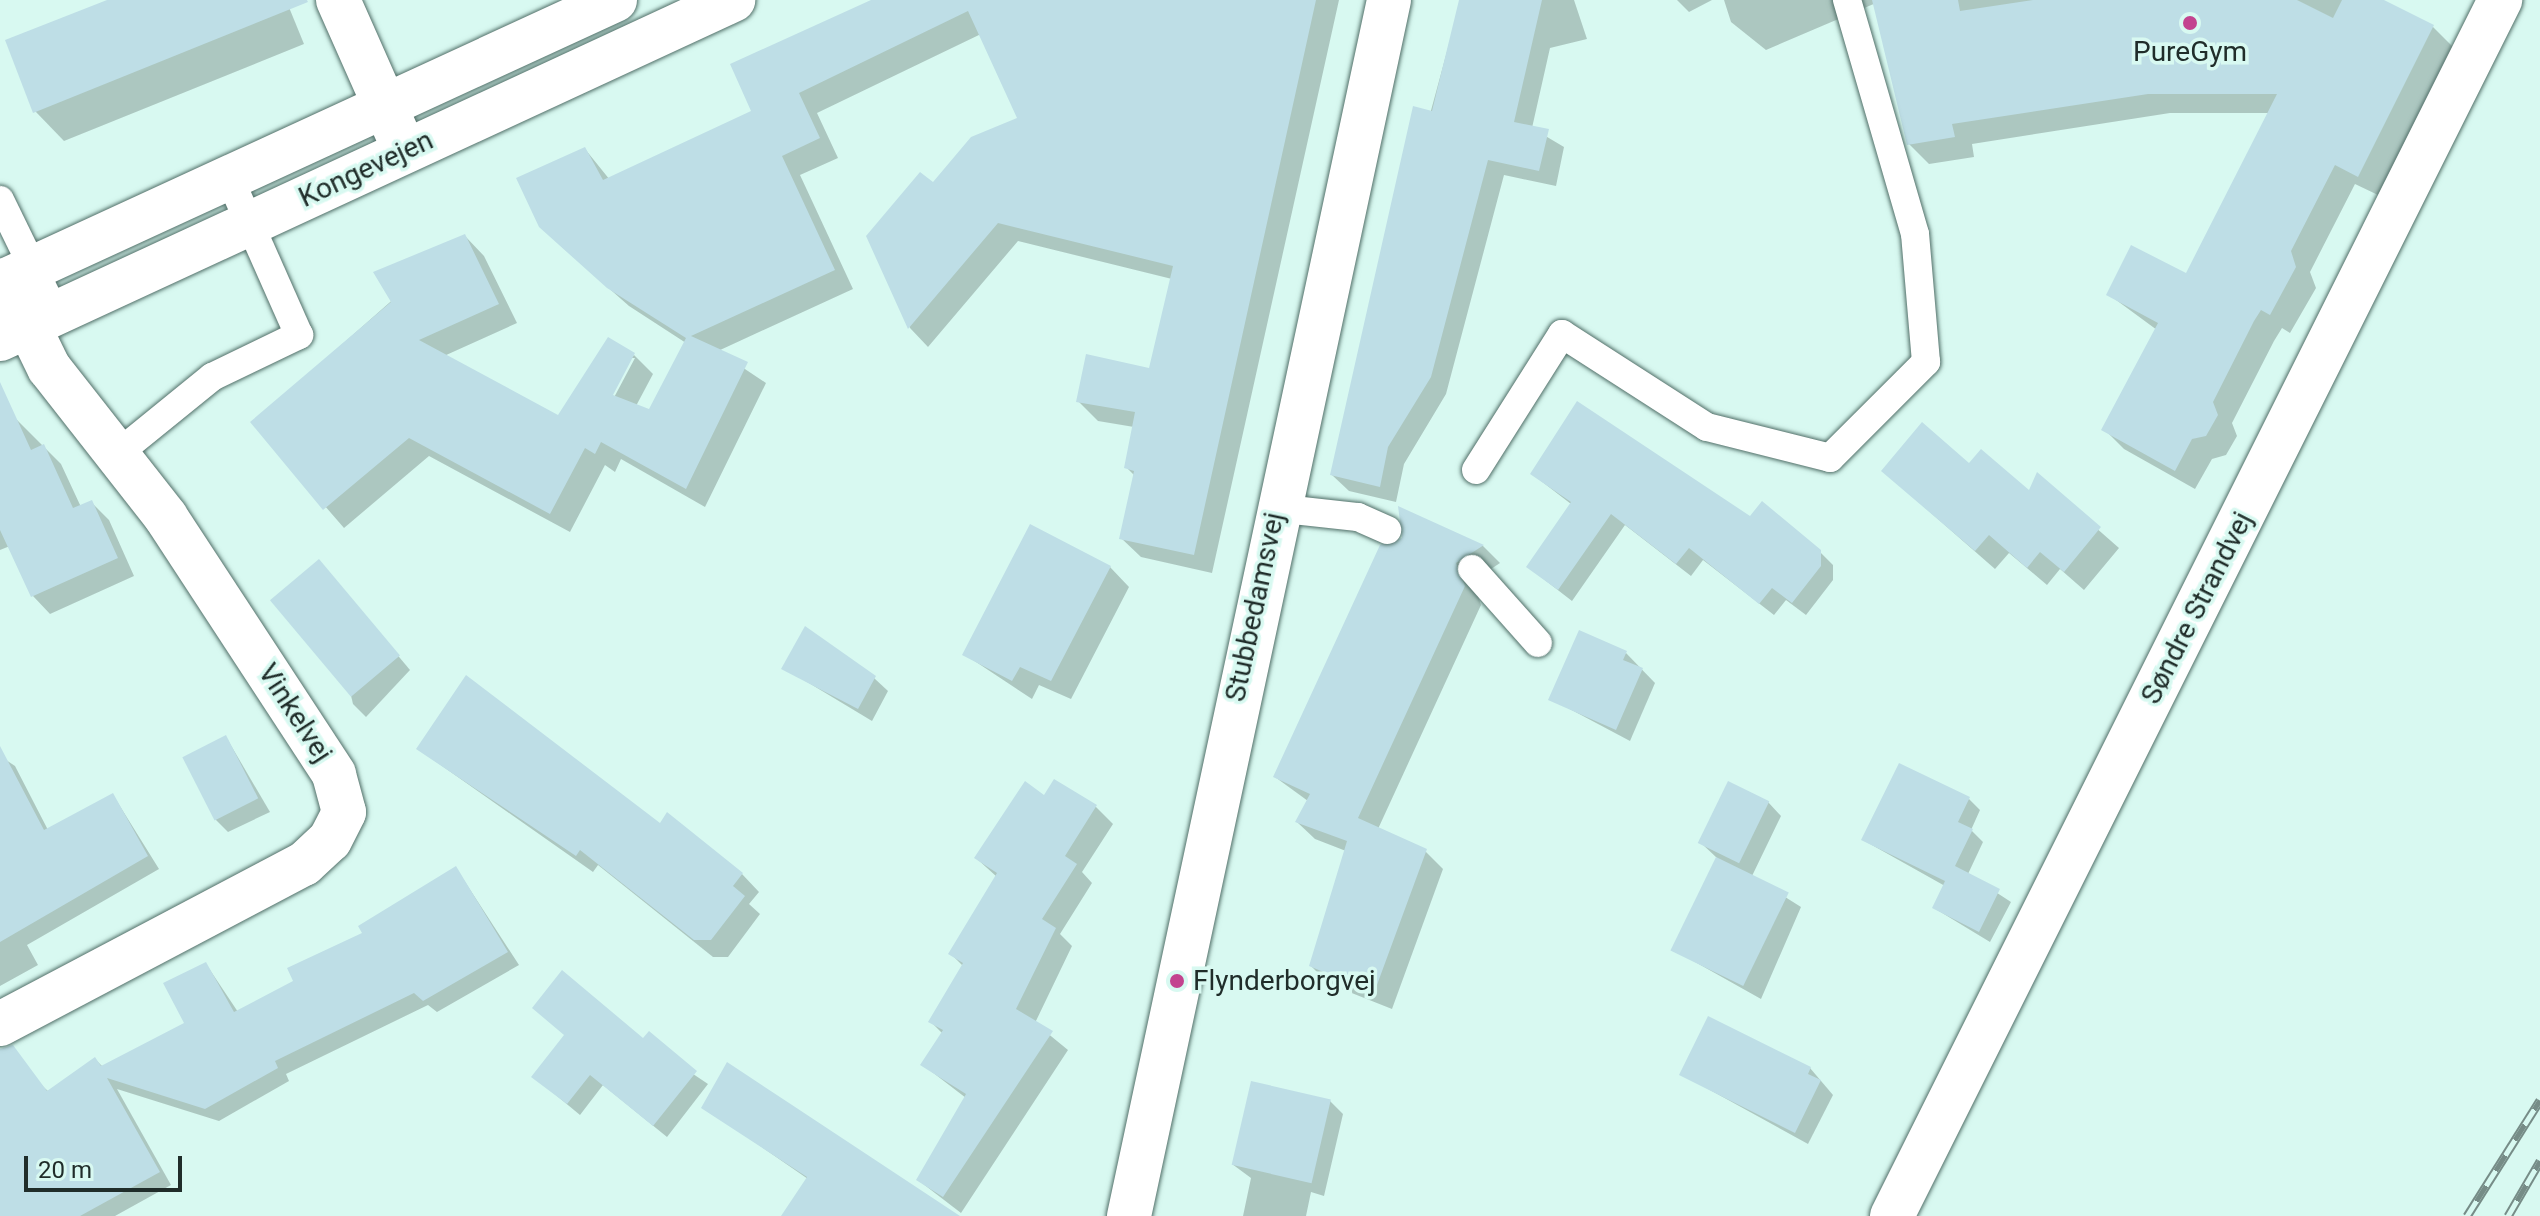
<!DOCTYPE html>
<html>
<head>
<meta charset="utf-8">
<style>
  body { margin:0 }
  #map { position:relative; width:2540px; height:1216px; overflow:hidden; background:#d8f9f1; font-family:Roboto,sans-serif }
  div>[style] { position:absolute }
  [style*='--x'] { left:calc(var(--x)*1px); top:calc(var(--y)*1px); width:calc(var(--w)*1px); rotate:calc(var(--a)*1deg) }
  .shadow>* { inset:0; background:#0003 }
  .building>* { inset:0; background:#bedee6; transform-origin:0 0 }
  .roads { filter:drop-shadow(0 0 2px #516f68) drop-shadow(0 0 2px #516f68) }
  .service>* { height:28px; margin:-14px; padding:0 14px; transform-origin:14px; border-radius:14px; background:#fff }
  .minor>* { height:44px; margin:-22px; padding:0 22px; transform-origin:22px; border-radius:22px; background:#fff }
  .tertiary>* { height:44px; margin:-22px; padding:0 22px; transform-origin:22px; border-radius:22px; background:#fff }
  .rail>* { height:9px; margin-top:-4.5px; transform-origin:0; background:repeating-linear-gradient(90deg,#d8f9f1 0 18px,#768c87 0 36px); box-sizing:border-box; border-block:2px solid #768c87 }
  .dots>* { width:22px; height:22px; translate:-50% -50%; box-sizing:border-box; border:4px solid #d8f9f1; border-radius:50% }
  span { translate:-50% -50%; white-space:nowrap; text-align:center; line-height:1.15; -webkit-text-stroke:7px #d8f9f1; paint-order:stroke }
  .poi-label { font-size:28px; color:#202d2a }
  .left { translate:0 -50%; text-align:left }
  .street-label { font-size:28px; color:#202d2a }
  .scale { position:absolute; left:24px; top:1156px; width:158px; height:36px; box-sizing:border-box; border:4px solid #202d2a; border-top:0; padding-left:10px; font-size:24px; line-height:28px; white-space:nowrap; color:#202d2a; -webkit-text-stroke:6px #d8f9f1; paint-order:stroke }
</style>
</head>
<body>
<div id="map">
  <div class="shadow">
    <div style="clip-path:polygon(112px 0,286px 0,304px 44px,64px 141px,35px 111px)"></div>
    <div style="clip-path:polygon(evenodd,874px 0,1339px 0,1212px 573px,1141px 557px,1121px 538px,1135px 476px,1126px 467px,1134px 427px,1098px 421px,1079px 402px,1150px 370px,1172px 279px,1018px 241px,928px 347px,910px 328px,868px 236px,1020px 119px,981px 34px,817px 113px,838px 158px,800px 175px,853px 289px,718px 351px,766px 383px,705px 507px,621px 459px,615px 472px,605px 465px,570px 532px,429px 456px,344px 528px,253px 423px,465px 236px,484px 256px,517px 323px,444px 356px,559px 417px,634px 355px,653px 374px,636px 406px,650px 412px,686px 343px,629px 306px,561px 246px,585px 149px,610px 180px,754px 112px,874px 0,630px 358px,635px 358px,610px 405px,606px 403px,630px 358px)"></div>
    <div style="clip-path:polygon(1461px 0,1574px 0,1587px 39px,1550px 48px,1532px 128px,1564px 147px,1556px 186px,1504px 175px,1446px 394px,1404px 464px,1396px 502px,1349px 491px,1332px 475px)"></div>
    <div style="clip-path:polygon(1677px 0,1712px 0,1689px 12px)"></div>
    <div style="clip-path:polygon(1724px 0,2379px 0,2433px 27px,2453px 47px,2378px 195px,2355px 184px,2310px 272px,2316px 288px,2290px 333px,2282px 328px,2274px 341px,2232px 423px,2237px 436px,2226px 455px,2212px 459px,2195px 489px,2124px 449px,2104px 429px,2157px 330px,2108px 294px,2187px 276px,2270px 113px,2170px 113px,1972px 144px,1974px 157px,1929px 164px,1909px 144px,1876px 3px,1766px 50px,1731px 22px)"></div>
    <div style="clip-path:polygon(16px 419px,61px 464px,81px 507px,91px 502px,109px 520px,134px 576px,50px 614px,33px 596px,10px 546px,0 550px,0 427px)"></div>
    <div style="clip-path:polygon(1969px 466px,2030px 493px,2037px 476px,2119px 548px,2084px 590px,2060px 569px,2047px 585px,2009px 553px,1995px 569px,1883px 471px)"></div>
    <div style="clip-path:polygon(1532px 474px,1751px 518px,1819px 551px,1833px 565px,1833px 580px,1806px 615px,1786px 600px,1774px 615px,1703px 560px,1691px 576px,1625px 525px,1572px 601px,1528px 567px,1571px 504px)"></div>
    <div style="clip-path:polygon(1400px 509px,1483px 546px,1500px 563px,1473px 581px,1481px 605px,1378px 829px,1425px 851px,1443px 869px,1392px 1009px,1329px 984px,1311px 966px,1346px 851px,1315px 839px,1297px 822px,1308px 801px,1275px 777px,1404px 539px)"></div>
    <div style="clip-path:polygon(319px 561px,410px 670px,366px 717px,353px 704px)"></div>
    <div style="clip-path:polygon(1110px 567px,1129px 587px,1071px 699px,1039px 685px,1032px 699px,964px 654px)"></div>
    <div style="clip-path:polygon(1626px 653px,1655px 683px,1630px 741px,1551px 699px)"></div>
    <div style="clip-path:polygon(784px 668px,874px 678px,888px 691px,872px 721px)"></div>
    <div style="clip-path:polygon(226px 737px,270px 812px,228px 832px,215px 819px)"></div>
    <div style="clip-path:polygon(418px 749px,661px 825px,742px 874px,759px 892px,749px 904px,760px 914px,728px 957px,713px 957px,598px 865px,593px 872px)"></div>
    <div style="clip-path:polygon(0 756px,15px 766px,48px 830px,113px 795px,159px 869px,27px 945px,38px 965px,0 986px)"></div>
    <div style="clip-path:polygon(1044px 798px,1096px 807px,1113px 824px,1082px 872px,1092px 883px,1060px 934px,1072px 946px,1035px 1023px,1068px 1050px,961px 1213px,918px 1180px,966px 1098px,923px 1065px,943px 1034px,930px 1021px,963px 966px,951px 954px,997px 877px,976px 858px)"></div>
    <div style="clip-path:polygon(1969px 799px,1980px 810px,1971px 830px,1983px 842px,1968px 874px,2011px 902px,1990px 942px,1934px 908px,1945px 886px,1863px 840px)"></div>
    <div style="clip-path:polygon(1768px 802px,1781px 816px,1752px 876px,1801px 907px,1761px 999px,1672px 949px,1717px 858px,1701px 843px)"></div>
    <div style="clip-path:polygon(456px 868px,519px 965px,437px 1012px,428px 1005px,286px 1074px,289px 1081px,219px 1121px,117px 1089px,171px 1185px,115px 1216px,0 1216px,0 1103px,36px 1080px,49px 1092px,95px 1059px,103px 1067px,187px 1024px,206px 964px,238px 1012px,296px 982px)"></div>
    <div style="clip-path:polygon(644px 1041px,708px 1084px,667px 1137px,603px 1085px,580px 1115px,534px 1077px)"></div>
    <div style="clip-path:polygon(1810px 1068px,1833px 1095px,1808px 1144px,1681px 1074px)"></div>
    <div style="clip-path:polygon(1330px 1101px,1343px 1114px,1324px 1196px,1311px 1192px,1306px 1216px,1243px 1216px,1251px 1178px,1232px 1164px)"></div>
    <div style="clip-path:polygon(704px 1107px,923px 1216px,785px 1216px,808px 1179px)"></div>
  </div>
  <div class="building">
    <div style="clip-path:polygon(107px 0,307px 0,308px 2px,33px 113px,5px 40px)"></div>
    <div style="clip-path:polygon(871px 0,1316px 0,1194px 555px,1119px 539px,1134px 471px,1124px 468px,1135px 412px,1076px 402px,1086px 354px,1149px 368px,1173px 266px,998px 223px,908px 329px,866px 236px,920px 172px,933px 182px,971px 137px,1017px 118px,968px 11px,799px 93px,820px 138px,782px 156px,835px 270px,691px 336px,748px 362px,686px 489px,601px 442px,595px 454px,585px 448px,550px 514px,409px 438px,323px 510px,250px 422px,391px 302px,373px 272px,465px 234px,499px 304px,419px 340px,558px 415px,608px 337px,635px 353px,613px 395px,649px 409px,686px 338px,607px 288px,539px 227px,516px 178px,585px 147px,603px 180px,751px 111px,730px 64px)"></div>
    <div style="clip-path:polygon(1459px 0,1542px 0,1514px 122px,1549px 129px,1539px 171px,1488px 160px,1431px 377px,1388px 447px,1380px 487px,1330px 475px,1413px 106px,1432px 111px)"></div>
    <div style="clip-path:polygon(1872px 0,1958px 0,1960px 11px,2033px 0,2297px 0,2333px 18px,2342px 0,2384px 0,2434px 25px,2358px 177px,2335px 165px,2291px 251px,2296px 267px,2270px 315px,2261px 310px,2254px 321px,2213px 402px,2218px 415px,2206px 436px,2192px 439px,2175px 471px,2101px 430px,2158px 323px,2106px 295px,2131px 245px,2186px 273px,2277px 94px,2148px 94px,1952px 124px,1955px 137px,1907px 145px)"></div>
    <div style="clip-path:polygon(0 382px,31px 450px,44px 444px,73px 508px,92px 500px,118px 558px,31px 597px,0 530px)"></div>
    <div style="clip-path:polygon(1577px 401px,1750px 516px,1762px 501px,1821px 550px,1821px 566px,1792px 603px,1772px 588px,1759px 604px,1689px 548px,1676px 564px,1611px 514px,1558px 590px,1526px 567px,1571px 502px,1530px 474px)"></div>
    <div style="clip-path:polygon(1922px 422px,1969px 463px,1981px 449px,2029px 490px,2037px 472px,2101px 527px,2064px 572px,2040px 552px,2027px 568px,1989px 535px,1975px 551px,1881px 471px)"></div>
    <div style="clip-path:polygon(1398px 506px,1484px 545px,1456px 563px,1465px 586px,1358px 818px,1427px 849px,1374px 993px,1309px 966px,1347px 841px,1295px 822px,1310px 794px,1273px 777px,1380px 545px,1402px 538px)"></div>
    <div style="clip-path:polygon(1030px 524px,1111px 566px,1051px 681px,1020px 667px,1012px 681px,962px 655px)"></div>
    <div style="left:319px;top:559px;width:126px;height:64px;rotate:50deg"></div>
    <div style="clip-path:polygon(805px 626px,876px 676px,858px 709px,781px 669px)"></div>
    <div style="clip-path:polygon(1579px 630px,1627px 651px,1623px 660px,1643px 668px,1616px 730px,1548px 700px)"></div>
    <div style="clip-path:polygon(466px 675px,660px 823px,667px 812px,743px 873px,733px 886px,745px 896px,711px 940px,694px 940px,580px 850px,576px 856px,416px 749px)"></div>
    <div style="left:226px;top:735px;width:71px;height:49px;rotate:63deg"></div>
    <div style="clip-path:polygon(0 746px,44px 830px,113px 793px,148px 856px,0 942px)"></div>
    <div style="clip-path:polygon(1899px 763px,1970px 797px,1958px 822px,1973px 829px,1955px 866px,2000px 889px,1979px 932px,1932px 908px,1945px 881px,1861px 840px)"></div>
    <div style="clip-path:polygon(1054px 779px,1097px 805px,1065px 856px,1077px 864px,1042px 919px,1056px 928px,1016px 1009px,1053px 1031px,943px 1197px,916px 1180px,966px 1094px,920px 1065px,943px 1030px,928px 1022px,963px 963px,948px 954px,997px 873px,974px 858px,1025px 781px,1044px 795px)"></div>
    <div style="left:1728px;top:781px;width:46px;height:69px;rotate:26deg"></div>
    <div style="left:1716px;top:857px;width:81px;height:104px;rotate:26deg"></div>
    <div style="clip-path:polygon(456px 866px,508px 952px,423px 1001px,414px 993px,275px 1061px,278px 1068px,205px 1109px,107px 1078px,160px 1172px,80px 1216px,0 1216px,0 1049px,13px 1045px,47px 1091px,95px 1057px,101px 1066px,184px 1023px,163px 983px,206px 962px,234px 1012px,293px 981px,287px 968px,362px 933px,358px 926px)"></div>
    <div style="clip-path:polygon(562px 970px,643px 1038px,649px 1031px,697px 1071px,653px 1126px,590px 1075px,567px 1104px,531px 1077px,564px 1035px,532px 1008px)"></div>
    <div style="clip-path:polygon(1708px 1016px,1811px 1067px,1808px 1074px,1821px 1080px,1795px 1133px,1679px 1075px)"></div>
    <div style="clip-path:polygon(727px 1062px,786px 1101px,960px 1216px,781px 1216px,807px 1177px,701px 1108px)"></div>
    <div style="left:1251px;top:1081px;width:82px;height:86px;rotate:13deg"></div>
  </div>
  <div class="roads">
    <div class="service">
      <div style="--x:0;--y:200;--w:126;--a:64"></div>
      <div style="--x:116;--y:455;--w:124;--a:-39.1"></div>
      <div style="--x:212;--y:377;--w:97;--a:-25.8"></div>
      <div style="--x:299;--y:335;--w:173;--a:-113.9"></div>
      <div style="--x:1476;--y:470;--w:161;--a:-57.7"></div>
      <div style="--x:1562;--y:334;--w:172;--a:32.7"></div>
      <div style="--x:1707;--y:427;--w:127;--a:14.1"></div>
      <div style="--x:1830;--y:458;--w:136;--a:-45"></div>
      <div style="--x:1926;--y:362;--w:128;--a:-94.9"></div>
      <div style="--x:1915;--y:234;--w:244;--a:-106.2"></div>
      <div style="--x:1275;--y:508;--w:83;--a:6.2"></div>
      <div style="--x:1358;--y:517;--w:32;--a:24"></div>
      <div style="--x:1472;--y:569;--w:99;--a:48.3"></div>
    </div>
    <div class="minor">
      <div style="--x:0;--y:1024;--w:344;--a:-27.8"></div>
      <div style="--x:304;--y:864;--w:35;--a:-43"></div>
      <div style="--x:330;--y:840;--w:31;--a:-63"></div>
      <div style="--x:344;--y:812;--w:39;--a:-105"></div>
      <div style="--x:334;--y:774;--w:307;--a:-123.2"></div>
      <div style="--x:166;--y:517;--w:189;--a:-128.1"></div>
      <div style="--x:49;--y:368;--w:98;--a:-116"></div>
      <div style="--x:1892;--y:1216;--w:1360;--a:-63.43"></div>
    </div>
    <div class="tertiary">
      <div style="--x:338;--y:0;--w:145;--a:66.1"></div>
      <div style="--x:0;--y:283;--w:677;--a:-24.71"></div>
      <div style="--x:0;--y:339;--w:808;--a:-24.82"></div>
      <div style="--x:1129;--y:1216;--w:1243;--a:-77.93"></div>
    </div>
  </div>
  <div class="rail">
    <div style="--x:2467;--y:1216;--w:137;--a:-57.8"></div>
    <div style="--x:2508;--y:1216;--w:64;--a:-59.8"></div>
  </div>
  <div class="dots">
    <div style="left:2190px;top:23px;background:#c3438f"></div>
    <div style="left:1177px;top:981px;background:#c3438f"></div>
  </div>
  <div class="poi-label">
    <span style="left:2190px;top:52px">PureGym</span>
    <span class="left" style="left:1193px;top:981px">Flynderborgvej</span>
  </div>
  <div class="street-label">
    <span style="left:366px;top:169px;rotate:-25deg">Kongevejen</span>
    <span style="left:1255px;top:607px;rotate:-78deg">Stubbedamsvej</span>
    <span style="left:2197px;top:608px;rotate:-63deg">Søndre Strandvej</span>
    <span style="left:295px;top:713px;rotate:57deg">Vinkelvej</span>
  </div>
  <div class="scale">20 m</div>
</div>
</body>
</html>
